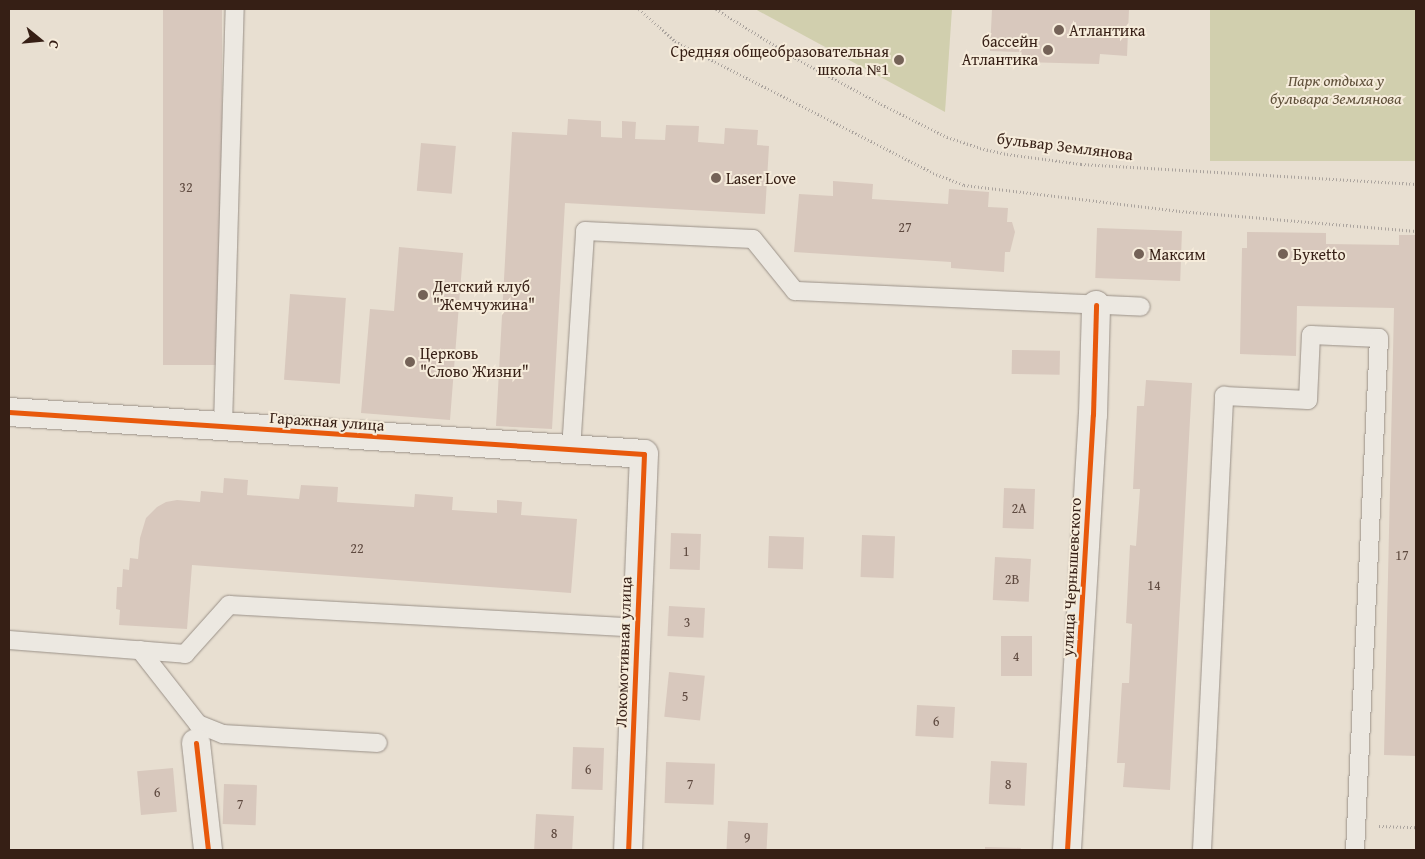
<!DOCTYPE html>
<html>
<head>
<meta charset="utf-8">
<style>
  body { margin:0 }
  #map { position:relative; width:1425px; height:859px; overflow:hidden; background:#e8dfd1; font-family:"Gentium Book Plus",serif }
  div>[style] { position:absolute }
  [style*='--x'] { left:calc(var(--x)*1px); top:calc(var(--y)*1px); width:calc(var(--w)*1px); rotate:calc(var(--a)*1deg) }
  .green>* { inset:0; background:#d1cfae; transform-origin:0 0 }
  .building>* { inset:0; background:#d8c8bd; transform-origin:0 0 }
  .path>* { height:3px; margin-top:-1.5px; transform-origin:0; background:repeating-linear-gradient(90deg,#aba49e 0 1px,transparent 0 3.5px) }
  .roads { filter:drop-shadow(0 0 1px #9a9188) drop-shadow(0 0 1px #9a9188) }
  .lane>* { height:18px; margin:-9px; padding:0 9px; transform-origin:9px; border-radius:9px; background:#ece8e1 }
  .street>* { height:28px; margin:-14px; padding:0 14px; transform-origin:14px; border-radius:14px; background:#ece8e1 }
  .cycleway>* { height:5px; margin:-2.5px; padding:0 2.5px; transform-origin:2.5px; border-radius:2.5px; background:#e8590c }
  .dots>* { width:14px; height:14px; translate:-50% -50%; box-sizing:border-box; border:2px solid #f6ecdb; border-radius:50% }
  span { translate:-50% -50%; white-space:nowrap; text-align:center; line-height:1.15; -webkit-text-stroke:4px #f6ecdb; paint-order:stroke }
  .number-label { font-size:14px; color:#5e493f }
  .number-label span { -webkit-text-stroke-width:0 }
  .poi-label { font-size:16px; color:#361f15 }
  .left { translate:0 -50%; text-align:left }
  .right { translate:-100% -50%; text-align:right }
  .park-label { font-size:16px; color:#5f503a; font-style:italic }
  .street-label { font-size:16px; color:#361f15 }
  .frame { position:absolute; inset:0; border:10px solid #361f15; pointer-events:none }
  .north { position:absolute; left:15px; top:15px; width:50px; height:50px; -webkit-text-stroke:4px #f6ecdb; paint-order:stroke; rotate:107deg; font-size:14px; font-weight:700; line-height:20px; text-align:center; color:#361f15 }
  .north::after { content:''; display:block; margin:auto; width:18px; height:22px; background:#361f15; clip-path:polygon(50% 0,100% 100%,50% 72%,0 100%) }
</style>
</head>
<body>
<div id="map">
  <div class="green">
    <div style="clip-path:polygon(755px 9px,952px 9px,945px 112px)"></div>
    <div style="left:1210px;top:9px;width:206px;height:152px"></div>
  </div>
  <div class="building">
    <div style="left:163px;top:9px;width:59px;height:356px"></div>
    <div style="clip-path:polygon(992px 9px,1129px 9px,1127px 56px,1100px 54px,1099px 64px,1020px 62px,1021px 52px,990px 51px)"></div>
    <div style="clip-path:polygon(568px 119px,601px 121px,601px 137px,622px 138px,622px 121px,636px 122px,635px 139px,665px 140px,666px 125px,699px 126px,698px 142px,724px 144px,725px 128px,758px 130px,757px 145px,769px 146px,765px 214px,565px 203px,552px 429px,496px 426px,512px 132px,567px 135px)"></div>
    <div style="left:421px;top:143px;width:35px;height:48px;rotate:5deg"></div>
    <div style="clip-path:polygon(833px 181px,873px 184px,872px 199px,948px 204px,949px 189px,989px 192px,988px 207px,1008px 208px,1007px 222px,1012px 222px,1015px 232px,1010px 252px,1005px 252px,1004px 272px,951px 268px,951px 262px,794px 252px,799px 194px,833px 196px)"></div>
    <div style="left:1097px;top:228px;width:85px;height:50px;rotate:2deg"></div>
    <div style="clip-path:polygon(1247px 232px,1326px 233px,1326px 244px,1399px 245px,1399px 235px,1416px 235px,1416px 756px,1384px 755px,1394px 308px,1297px 306px,1296px 356px,1240px 354px,1242px 248px,1247px 248px)"></div>
    <div style="clip-path:polygon(399px 247px,463px 253px,450px 420px,361px 413px,370px 309px,394px 311px)"></div>
    <div style="left:290px;top:294px;width:56px;height:86px;rotate:4deg"></div>
    <div style="left:1012px;top:350px;width:48px;height:24px;rotate:1deg"></div>
    <div style="clip-path:polygon(1146px 380px,1192px 383px,1170px 790px,1123px 787px,1125px 763px,1117px 763px,1122px 683px,1129px 683px,1132px 624px,1126px 623px,1130px 545px,1136px 546px,1140px 489px,1133px 489px,1137px 406px,1144px 406px)"></div>
    <div style="clip-path:polygon(224px 478px,248px 480px,247px 495px,299px 499px,301px 485px,338px 487px,337px 502px,414px 507px,415px 494px,453px 497px,452px 510px,497px 513px,497px 500px,522px 502px,521px 515px,577px 519px,571px 593px,192px 565px,187px 629px,119px 625px,120px 610px,116px 609px,117px 587px,122px 587px,123px 569px,129px 570px,130px 558px,138px 559px,140px 538px,146px 518px,157px 507px,166px 502px,177px 500px,200px 502px,201px 491px,223px 493px)"></div>
    <div style="left:1004px;top:488px;width:31px;height:40px;rotate:2deg"></div>
    <div style="left:671px;top:533px;width:30px;height:36px;rotate:2deg"></div>
    <div style="left:862px;top:535px;width:33px;height:42px;rotate:2deg"></div>
    <div style="left:769px;top:536px;width:35px;height:32px;rotate:2deg"></div>
    <div style="left:995px;top:557px;width:36px;height:43px;rotate:3deg"></div>
    <div style="left:669px;top:606px;width:36px;height:30px;rotate:3deg"></div>
    <div style="left:1001px;top:636px;width:31px;height:40px"></div>
    <div style="left:669px;top:672px;width:36px;height:45px;rotate:6deg"></div>
    <div style="left:917px;top:705px;width:38px;height:31px;rotate:3deg"></div>
    <div style="left:573px;top:747px;width:31px;height:42px;rotate:2deg"></div>
    <div style="left:991px;top:761px;width:36px;height:43px;rotate:3deg"></div>
    <div style="left:666px;top:762px;width:49px;height:41px;rotate:2deg"></div>
    <div style="left:173px;top:768px;width:44px;height:36px;rotate:85deg"></div>
    <div style="left:224px;top:784px;width:33px;height:40px;rotate:2deg"></div>
    <div style="left:536px;top:814px;width:38px;height:36px;rotate:3deg"></div>
    <div style="left:728px;top:821px;width:40px;height:29px;rotate:3deg"></div>
    <div style="clip-path:polygon(985px 847px,1021px 848px,1020px 850px,985px 850px)"></div>
  </div>
  <div class="path">
    <div style="--x:639;--y:9;--w:48;--a:41.6"></div>
    <div style="--x:675;--y:41;--w:17;--a:28"></div>
    <div style="--x:690;--y:49;--w:273;--a:27"></div>
    <div style="--x:933;--y:173;--w:33;--a:21"></div>
    <div style="--x:964;--y:185;--w:217;--a:6.9"></div>
    <div style="--x:1179;--y:211;--w:238;--a:4.8"></div>
    <div style="--x:716;--y:9;--w:93;--a:31.8"></div>
    <div style="--x:795;--y:58;--w:98;--a:28.1"></div>
    <div style="--x:881;--y:104;--w:74;--a:26.6"></div>
    <div style="--x:947;--y:137;--w:35;--a:18"></div>
    <div style="--x:980;--y:148;--w:28;--a:13"></div>
    <div style="--x:1007;--y:154;--w:75;--a:7.7"></div>
    <div style="--x:1081;--y:164;--w:336;--a:3.4"></div>
    <div style="--x:1379;--y:826;--w:37;--a:2"></div>
  </div>
  <div class="roads">
    <div class="lane">
      <div style="--x:223;--y:426;--w:417;--a:-88.4"></div>
      <div style="--x:571;--y:450;--w:219;--a:-86.3"></div>
      <div style="--x:585;--y:231;--w:168;--a:2.7"></div>
      <div style="--x:753;--y:239;--w:67;--a:51.1"></div>
      <div style="--x:795;--y:291;--w:346;--a:2.6"></div>
      <div style="--x:9;--y:640;--w:177;--a:4.5"></div>
      <div style="--x:185;--y:654;--w:66;--a:-48.1"></div>
      <div style="--x:229;--y:605;--w:409;--a:3.2"></div>
      <div style="--x:140;--y:650;--w:94;--a:51.9"></div>
      <div style="--x:198;--y:724;--w:27;--a:22"></div>
      <div style="--x:223;--y:734;--w:155;--a:3.3"></div>
      <div style="--x:1202;--y:850;--w:455;--a:-87.2"></div>
      <div style="--x:1224;--y:396;--w:84;--a:2.7"></div>
      <div style="--x:1308;--y:400;--w:65;--a:-87.4"></div>
      <div style="--x:1311;--y:335;--w:68;--a:2.5"></div>
      <div style="--x:1379;--y:338;--w:513;--a:92.68"></div>
    </div>
    <div class="street">
      <div style="--x:9;--y:412;--w:636;--a:3.78"></div>
      <div style="--x:644;--y:454;--w:396;--a:92.3"></div>
      <div style="--x:196;--y:743;--w:108;--a:83.6"></div>
      <div style="--x:1067;--y:850;--w:436;--a:-86.6"></div>
      <div style="--x:1093;--y:415;--w:110;--a:-88.4"></div>
    </div>
  </div>
  <div class="cycleway">
    <div style="--x:9;--y:412;--w:636;--a:3.78"></div>
    <div style="--x:644;--y:454;--w:396;--a:92.3"></div>
    <div style="--x:196;--y:743;--w:108;--a:83.6"></div>
    <div style="--x:1067;--y:850;--w:436;--a:-86.6"></div>
    <div style="--x:1093;--y:415;--w:110;--a:-88.4"></div>
  </div>
  <div class="dots">
    <div style="left:1059px;top:30px;background:#746257"></div>
    <div style="left:1048px;top:50px;background:#746257"></div>
    <div style="left:899px;top:60px;background:#746257"></div>
    <div style="left:716px;top:178px;background:#746257"></div>
    <div style="left:1139px;top:254px;background:#746257"></div>
    <div style="left:1283px;top:254px;background:#746257"></div>
    <div style="left:423px;top:295px;background:#746257"></div>
    <div style="left:410px;top:362px;background:#746257"></div>
  </div>
  <div class="number-label">
    <span style="left:186px;top:187px">32</span>
    <span style="left:905px;top:227px">27</span>
    <span style="left:1019px;top:508px">2А</span>
    <span style="left:357px;top:548px">22</span>
    <span style="left:686px;top:551px">1</span>
    <span style="left:1402px;top:555px">17</span>
    <span style="left:1012px;top:579px">2В</span>
    <span style="left:1154px;top:585px">14</span>
    <span style="left:687px;top:622px">3</span>
    <span style="left:1016px;top:656px">4</span>
    <span style="left:685px;top:696px">5</span>
    <span style="left:936px;top:721px">6</span>
    <span style="left:588px;top:769px">6</span>
    <span style="left:690px;top:784px">7</span>
    <span style="left:1008px;top:784px">8</span>
    <span style="left:157px;top:792px">6</span>
    <span style="left:240px;top:804px">7</span>
    <span style="left:554px;top:833px">8</span>
    <span style="left:747px;top:837px">9</span>
  </div>
  <div class="poi-label">
    <span class="left" style="left:1069px;top:30px">Атлантика</span>
    <span class="right" style="left:1038px;top:50px">бассейн<br>Атлантика</span>
    <span class="right" style="left:889px;top:60px">Средняя общеобразовательная<br>школа №1</span>
    <span class="left" style="left:726px;top:178px">Laser Love</span>
    <span class="left" style="left:1149px;top:254px">Максим</span>
    <span class="left" style="left:1293px;top:254px">Букеttо</span>
    <span class="left" style="left:433px;top:295px">Детский клуб<br>"Жемчужина"</span>
    <span class="left" style="left:420px;top:362px">Церковь<br>"Слово Жизни"</span>
  </div>
  <div class="park-label">
    <span style="left:1336px;top:89px">Парк отдыха у<br>бульвара Землянова</span>
  </div>
  <div class="street-label">
    <span style="left:1065px;top:146px;rotate:7deg">бульвар Землянова</span>
    <span style="left:327px;top:421px;rotate:4deg">Гаражная улица</span>
    <span style="left:1071px;top:577px;rotate:-87deg">улица Чернышевского</span>
    <span style="left:623px;top:652px;rotate:-88deg">Локомотивная улица</span>
  </div>
  <div class="frame"></div>
  <div class="north">С</div>
</div>
</body>
</html>
